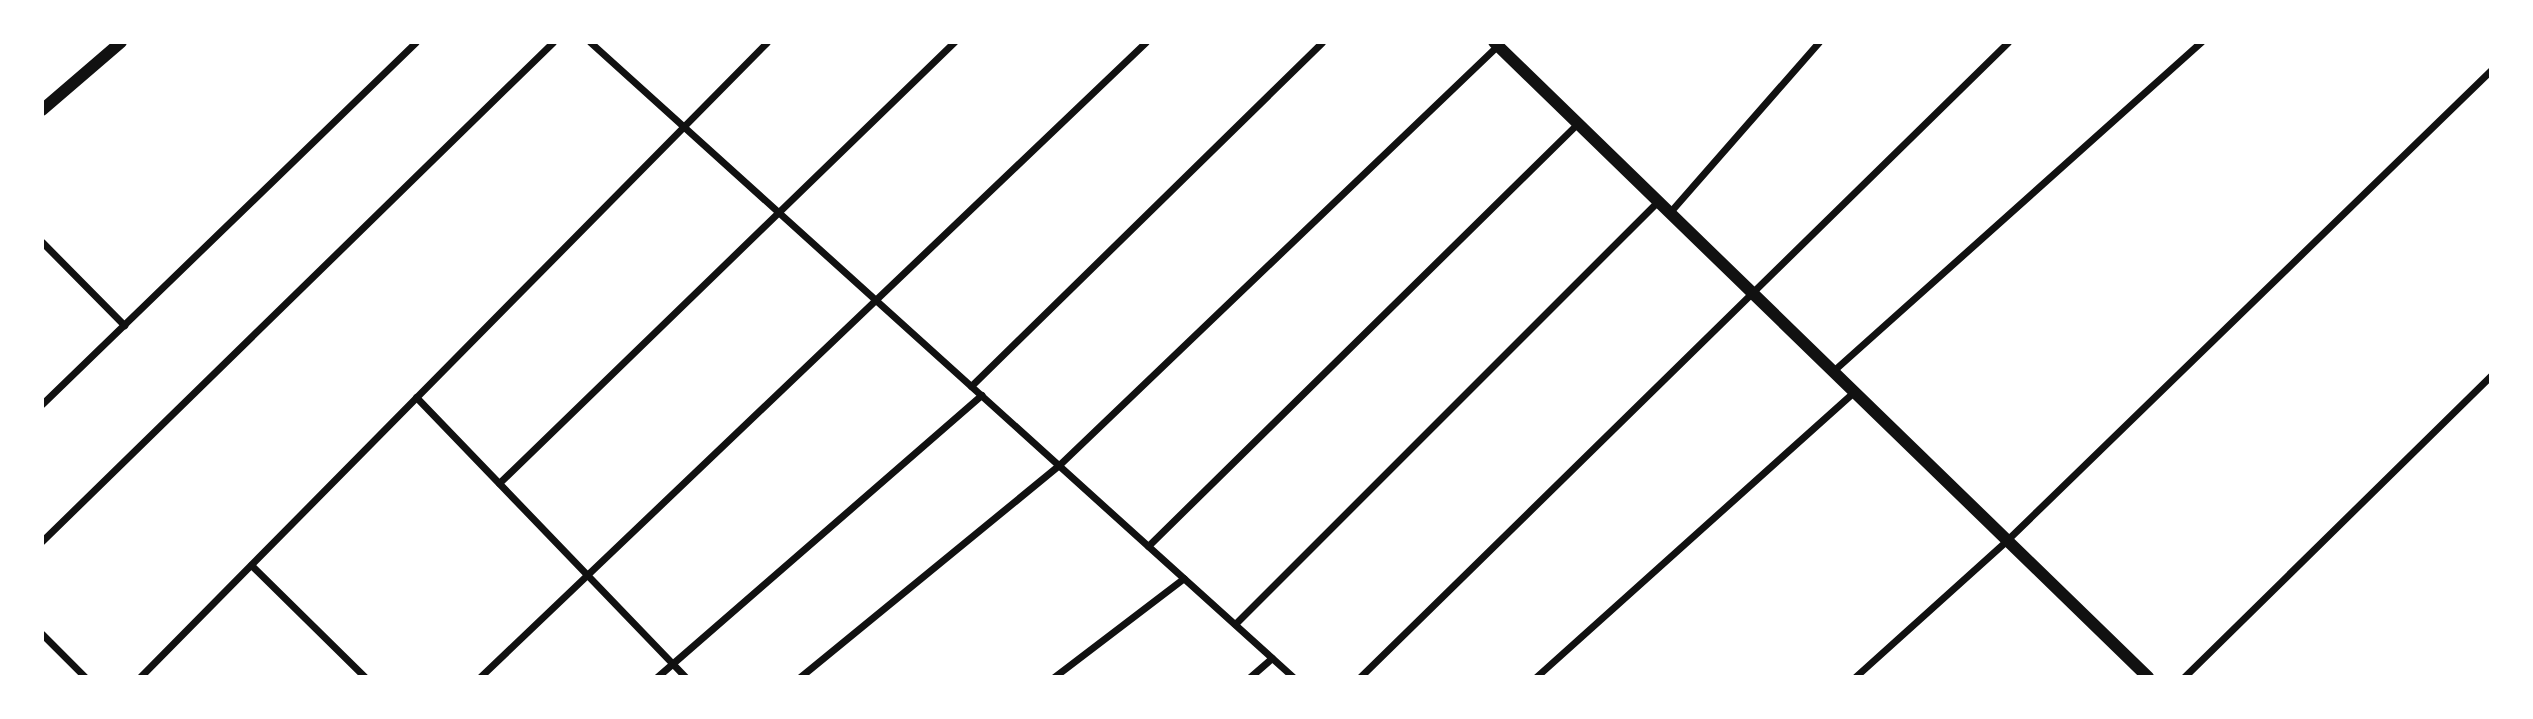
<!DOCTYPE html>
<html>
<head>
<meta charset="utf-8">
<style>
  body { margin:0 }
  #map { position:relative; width:2533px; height:719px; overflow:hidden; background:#fff; font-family:Lora,serif }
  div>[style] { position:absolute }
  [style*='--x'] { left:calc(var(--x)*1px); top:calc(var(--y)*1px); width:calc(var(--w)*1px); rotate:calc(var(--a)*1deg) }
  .minor>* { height:7px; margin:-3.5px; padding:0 3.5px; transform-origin:3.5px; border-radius:3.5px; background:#111 }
  .tertiary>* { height:12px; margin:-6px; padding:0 6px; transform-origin:6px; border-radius:6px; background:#111 }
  span { translate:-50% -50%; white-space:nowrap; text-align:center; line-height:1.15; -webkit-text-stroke:6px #fff; paint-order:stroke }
  .frame { position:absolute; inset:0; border:44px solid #fff; pointer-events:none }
</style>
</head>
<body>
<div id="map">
  <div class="minor">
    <div style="--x:590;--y:42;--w:947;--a:42.09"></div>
    <div style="--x:1670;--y:212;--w:226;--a:-48.8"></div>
    <div style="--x:42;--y:242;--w:117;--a:45.3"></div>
    <div style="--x:1833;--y:371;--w:494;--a:-41.8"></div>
    <div style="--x:971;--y:386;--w:491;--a:-44.4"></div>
    <div style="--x:416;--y:397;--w:388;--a:46.1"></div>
    <div style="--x:42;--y:404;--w:520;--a:-44.07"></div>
    <div style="--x:499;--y:483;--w:634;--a:-44.1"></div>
    <div style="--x:42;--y:541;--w:714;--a:-44.32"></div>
    <div style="--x:1148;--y:546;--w:603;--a:-44.53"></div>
    <div style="--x:251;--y:565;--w:160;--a:44.5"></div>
    <div style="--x:1235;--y:624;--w:598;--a:-45"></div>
    <div style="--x:42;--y:634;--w:61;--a:45"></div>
    <div style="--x:140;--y:677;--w:892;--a:-45.36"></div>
    <div style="--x:480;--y:677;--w:920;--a:-43.64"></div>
    <div style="--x:657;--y:677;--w:430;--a:-41"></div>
    <div style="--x:800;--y:677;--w:335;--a:-39.3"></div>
    <div style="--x:1059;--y:465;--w:608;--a:-43.73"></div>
    <div style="--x:1054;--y:677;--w:163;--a:-37.3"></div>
    <div style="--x:1250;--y:677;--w:29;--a:-41"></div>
    <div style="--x:1360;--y:677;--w:907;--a:-44.42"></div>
    <div style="--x:1536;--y:677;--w:427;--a:-41.9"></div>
    <div style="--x:1855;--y:677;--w:205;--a:-42"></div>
    <div style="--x:2007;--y:540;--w:675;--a:-44.16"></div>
    <div style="--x:2184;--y:677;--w:431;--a:-44.5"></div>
  </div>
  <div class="tertiary">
    <div style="--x:1494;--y:42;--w:912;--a:44.16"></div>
    <div style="--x:42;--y:110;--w:104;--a:-40.7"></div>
  </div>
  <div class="frame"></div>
</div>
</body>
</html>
